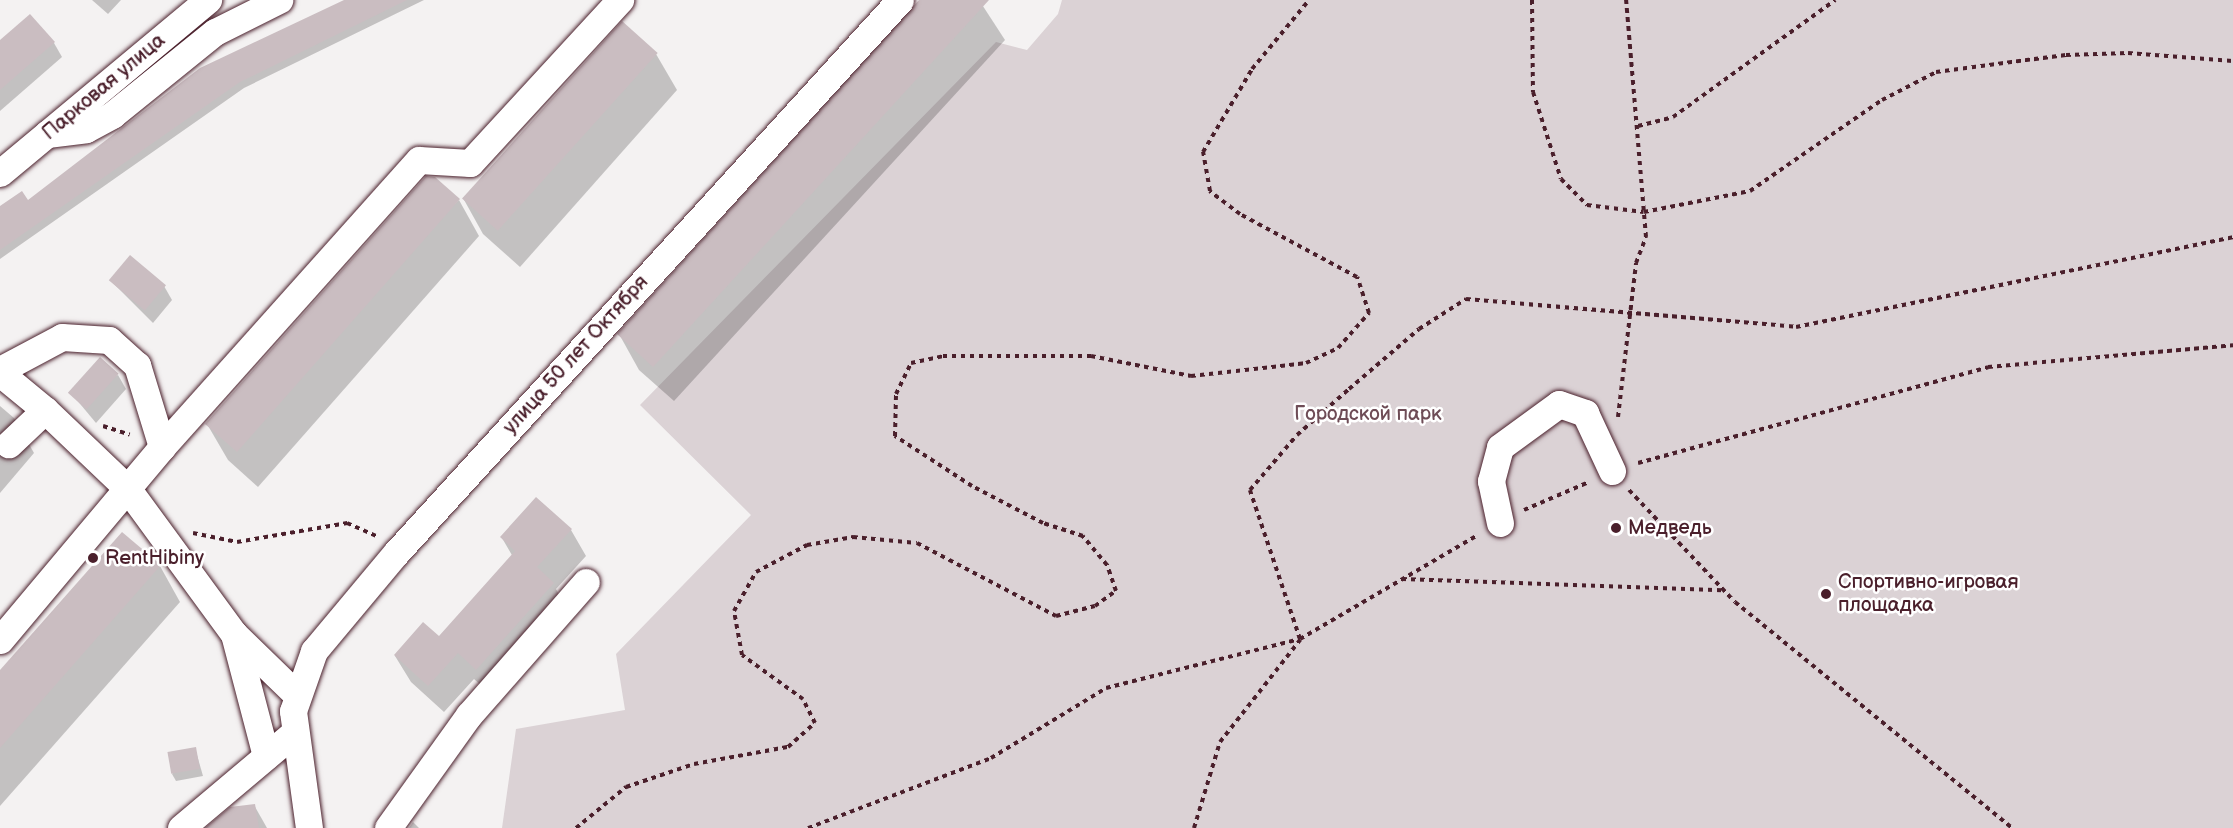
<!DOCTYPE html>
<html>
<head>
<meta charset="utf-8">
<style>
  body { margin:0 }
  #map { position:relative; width:2233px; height:828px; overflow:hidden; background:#f4f2f2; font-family:"Balsamiq Sans",sans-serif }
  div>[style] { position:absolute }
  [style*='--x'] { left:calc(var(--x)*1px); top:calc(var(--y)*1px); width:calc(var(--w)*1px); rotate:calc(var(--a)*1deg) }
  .green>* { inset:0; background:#dbd2d5 }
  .shadow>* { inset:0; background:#0003 }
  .building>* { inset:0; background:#cabdc1; transform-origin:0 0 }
  .path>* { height:4px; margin-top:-2px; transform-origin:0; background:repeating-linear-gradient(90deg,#4a1f2b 0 4.5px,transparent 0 9px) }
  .roads { filter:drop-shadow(0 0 2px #4a1f2b) drop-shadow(0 0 2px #4a1f2b) }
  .minor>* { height:27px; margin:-13.5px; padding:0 13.5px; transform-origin:13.5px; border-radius:13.5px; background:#fff }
  .dots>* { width:16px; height:16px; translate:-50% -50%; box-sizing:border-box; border:3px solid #fff; border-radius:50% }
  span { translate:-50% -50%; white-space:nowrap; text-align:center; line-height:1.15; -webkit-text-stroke:5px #fff; paint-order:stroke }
  .street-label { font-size:20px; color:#4a1f2b }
  .park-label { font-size:20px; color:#6e4c56 }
  .poi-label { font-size:20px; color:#4a1f2b }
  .left { translate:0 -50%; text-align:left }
</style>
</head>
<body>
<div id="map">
  <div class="green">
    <div style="clip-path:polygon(1062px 0,2233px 0,2233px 828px,502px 828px,516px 729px,625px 710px,616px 654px,751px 515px,640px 405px,996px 42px,1027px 50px,1058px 14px)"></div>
  </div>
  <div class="shadow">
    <div style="clip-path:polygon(92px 0,121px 0,108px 14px)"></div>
    <div style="clip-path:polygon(348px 0,424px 0,244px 88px,0 259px,0 208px,28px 202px)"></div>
    <div style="clip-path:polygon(921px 0,979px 0,1005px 40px,674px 401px,639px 370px,619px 334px)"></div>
    <div style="clip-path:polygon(0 42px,54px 43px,62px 57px,0 111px)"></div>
    <div style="clip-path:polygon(656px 54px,677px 90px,520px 267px,483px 234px,463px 198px)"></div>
    <div style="clip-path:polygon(459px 200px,479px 236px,258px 487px,228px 460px,207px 424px)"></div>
    <div style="clip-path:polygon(110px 280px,164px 286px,172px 300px,153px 323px)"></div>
    <div style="clip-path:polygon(118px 375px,126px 389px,96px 423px,71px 393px)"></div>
    <div style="clip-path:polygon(0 406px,14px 418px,34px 453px,0 493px)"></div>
    <div style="clip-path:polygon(571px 530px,586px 556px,556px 589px,568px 611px,492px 695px,474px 679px,444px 712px,411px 682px,395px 656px,439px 638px,513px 557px,502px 538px)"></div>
    <div style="clip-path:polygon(160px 566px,180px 602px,0 806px,0 672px)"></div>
    <div style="clip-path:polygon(195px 748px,203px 776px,176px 781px,172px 774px)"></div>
    <div style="clip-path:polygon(254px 805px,267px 828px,210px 828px)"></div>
    <div style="clip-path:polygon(413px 822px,419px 828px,409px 828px)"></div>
  </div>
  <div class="building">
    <div style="clip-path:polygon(344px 0,407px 0,240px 82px,0 250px,0 206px,22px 191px,28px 200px,200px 68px)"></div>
    <div style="clip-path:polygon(919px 0,989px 0,653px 367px,617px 334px)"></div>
    <div style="clip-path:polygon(30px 14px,55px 42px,0 90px,0 40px)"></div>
    <div style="left:622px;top:21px;width:48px;height:239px;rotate:42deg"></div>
    <div style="clip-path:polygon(426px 176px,435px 177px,460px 199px,237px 452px,205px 424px)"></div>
    <div style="left:130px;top:255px;width:47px;height:33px;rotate:40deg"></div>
    <div style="left:100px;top:357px;width:25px;height:48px;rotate:42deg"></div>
    <div style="clip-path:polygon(536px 497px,572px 529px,537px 567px,554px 583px,476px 670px,458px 653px,428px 686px,394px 655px,423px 622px,439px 636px,515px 551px,500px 537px)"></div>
    <div style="clip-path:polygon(122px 532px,161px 565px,0 748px,0 670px)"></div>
    <div style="left:196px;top:747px;width:22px;height:29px;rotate:80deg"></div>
    <div style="clip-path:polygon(255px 804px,259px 828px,205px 828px,230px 807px)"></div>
  </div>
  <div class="path">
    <div style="--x:1532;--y:0;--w:92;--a:89.4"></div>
    <div style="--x:1533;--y:92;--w:91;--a:72.2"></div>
    <div style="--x:1561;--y:179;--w:37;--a:45"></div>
    <div style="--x:1587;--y:205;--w:57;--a:7"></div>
    <div style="--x:1644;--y:212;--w:108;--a:-11.2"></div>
    <div style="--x:1750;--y:191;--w:160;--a:-34.6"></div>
    <div style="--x:1882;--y:100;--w:61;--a:-27.4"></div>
    <div style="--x:1936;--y:72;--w:131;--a:-7.5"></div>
    <div style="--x:2066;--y:55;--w:62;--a:-1.8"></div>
    <div style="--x:2128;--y:53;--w:105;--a:4.4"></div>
    <div style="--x:1638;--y:126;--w:36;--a:-14"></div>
    <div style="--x:1673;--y:117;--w:200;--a:-35.8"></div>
    <div style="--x:1618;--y:417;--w:155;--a:-83.3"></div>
    <div style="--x:1636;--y:263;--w:28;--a:-69"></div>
    <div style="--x:1646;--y:237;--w:238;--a:-94.8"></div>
    <div style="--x:103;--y:426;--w:28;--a:18"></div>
    <div style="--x:1638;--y:463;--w:363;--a:-15.3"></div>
    <div style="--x:1988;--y:367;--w:246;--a:-5.1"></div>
    <div style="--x:1629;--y:490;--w:154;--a:46.6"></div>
    <div style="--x:1735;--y:602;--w:357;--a:39.2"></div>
    <div style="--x:1524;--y:510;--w:71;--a:-23.3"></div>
    <div style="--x:193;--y:533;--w:45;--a:11.6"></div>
    <div style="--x:237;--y:542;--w:112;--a:-9.8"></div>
    <div style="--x:347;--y:523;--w:32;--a:24"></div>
    <div style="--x:1402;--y:579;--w:320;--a:2"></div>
    <div style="--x:1300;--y:639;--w:157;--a:-108.6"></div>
    <div style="--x:1250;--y:490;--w:72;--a:-49.5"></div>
    <div style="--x:1297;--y:435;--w:69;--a:-41.5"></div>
    <div style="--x:1349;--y:389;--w:92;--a:-40.6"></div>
    <div style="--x:1419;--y:329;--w:56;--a:-32.6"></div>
    <div style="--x:1466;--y:299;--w:331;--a:4.8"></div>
    <div style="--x:1796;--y:327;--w:446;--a:-11.6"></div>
    <div style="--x:576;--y:828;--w:65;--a:-39.4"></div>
    <div style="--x:626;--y:787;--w:72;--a:-18.7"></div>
    <div style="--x:694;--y:764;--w:96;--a:-10.3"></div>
    <div style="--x:788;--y:747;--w:36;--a:-42"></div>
    <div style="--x:815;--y:723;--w:27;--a:-117"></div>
    <div style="--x:803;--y:699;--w:75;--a:-144.2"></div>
    <div style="--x:742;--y:655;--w:45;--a:-100.3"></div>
    <div style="--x:734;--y:611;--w:45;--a:-60.6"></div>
    <div style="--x:756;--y:572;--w:58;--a:-27.9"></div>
    <div style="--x:807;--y:545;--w:47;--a:-9.9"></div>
    <div style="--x:853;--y:537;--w:64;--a:5.4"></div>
    <div style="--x:917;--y:543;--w:157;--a:27.7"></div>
    <div style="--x:1056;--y:616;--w:40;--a:-14.4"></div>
    <div style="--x:1095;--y:606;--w:26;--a:-36"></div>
    <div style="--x:1116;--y:591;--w:28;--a:-109"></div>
    <div style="--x:1107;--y:565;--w:38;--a:-130"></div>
    <div style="--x:1083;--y:536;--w:42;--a:-162"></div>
    <div style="--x:1043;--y:523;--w:80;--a:-152.5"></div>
    <div style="--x:972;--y:486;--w:92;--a:-147"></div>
    <div style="--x:895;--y:436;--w:42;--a:-88.6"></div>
    <div style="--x:896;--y:394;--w:34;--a:-64"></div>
    <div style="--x:911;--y:363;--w:33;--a:-12"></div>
    <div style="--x:943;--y:356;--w:148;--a:0"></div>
    <div style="--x:1091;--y:356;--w:102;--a:11.3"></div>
    <div style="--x:1191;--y:376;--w:116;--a:-6.4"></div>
    <div style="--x:1306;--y:363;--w:35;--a:-25"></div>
    <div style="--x:1338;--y:348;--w:47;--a:-48.5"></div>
    <div style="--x:1369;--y:313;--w:38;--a:-108"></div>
    <div style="--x:1357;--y:277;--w:133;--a:-151.7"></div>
    <div style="--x:1240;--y:214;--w:38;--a:-143"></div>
    <div style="--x:1210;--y:191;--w:40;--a:-100"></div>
    <div style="--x:1203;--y:152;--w:96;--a:-59.4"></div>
    <div style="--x:1252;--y:69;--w:89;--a:-50.4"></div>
    <div style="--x:808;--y:828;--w:196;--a:-20.9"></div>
    <div style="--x:991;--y:758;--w:135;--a:-31.3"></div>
    <div style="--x:1106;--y:688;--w:200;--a:-14.2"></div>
    <div style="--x:1300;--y:639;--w:206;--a:-30.3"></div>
    <div style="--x:1194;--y:828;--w:90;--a:-73.2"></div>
    <div style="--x:1220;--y:742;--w:130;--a:-51.9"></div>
  </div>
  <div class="roads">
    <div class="minor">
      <div style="--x:47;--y:134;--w:39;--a:-7"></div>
      <div style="--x:86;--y:129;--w:30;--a:-28"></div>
      <div style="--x:112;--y:115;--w:132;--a:-38.9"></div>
      <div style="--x:215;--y:32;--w:72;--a:-26.6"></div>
      <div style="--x:0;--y:173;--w:271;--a:-39.8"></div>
      <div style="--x:0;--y:370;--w:70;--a:-28"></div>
      <div style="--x:62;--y:337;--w:47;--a:3.7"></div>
      <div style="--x:109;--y:340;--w:38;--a:42"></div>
      <div style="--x:137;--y:365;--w:86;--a:73"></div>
      <div style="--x:0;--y:373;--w:58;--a:39.4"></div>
      <div style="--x:45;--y:410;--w:50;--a:136.6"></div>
      <div style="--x:45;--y:410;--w:113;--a:43.6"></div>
      <div style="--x:127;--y:488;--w:181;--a:53.8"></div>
      <div style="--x:234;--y:634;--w:86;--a:44.1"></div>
      <div style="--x:1500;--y:523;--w:43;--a:-102.1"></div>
      <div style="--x:1491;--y:481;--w:35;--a:-75"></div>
      <div style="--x:1500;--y:447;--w:73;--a:-36.1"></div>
      <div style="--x:1559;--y:404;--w:28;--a:19"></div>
      <div style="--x:1585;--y:413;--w:64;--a:65"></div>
      <div style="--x:234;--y:634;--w:126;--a:75.3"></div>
      <div style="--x:0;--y:640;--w:252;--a:-50"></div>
      <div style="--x:162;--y:447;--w:385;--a:-48.2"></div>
      <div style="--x:419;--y:160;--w:51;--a:3.4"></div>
      <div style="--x:470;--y:163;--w:222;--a:-47.4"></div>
      <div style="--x:181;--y:828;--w:149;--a:-40.1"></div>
      <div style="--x:309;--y:828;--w:118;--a:-97.8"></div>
      <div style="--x:293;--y:711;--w:64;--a:-70.7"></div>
      <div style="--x:314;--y:651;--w:128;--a:-50.1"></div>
      <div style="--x:396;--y:553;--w:748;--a:-47.65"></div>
      <div style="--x:388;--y:828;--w:139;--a:-54.4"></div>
      <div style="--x:469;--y:715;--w:177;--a:-48.7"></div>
    </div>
  </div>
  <div class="dots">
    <div style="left:1616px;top:528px;background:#4a1f2b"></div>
    <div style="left:93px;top:558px;background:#4a1f2b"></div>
    <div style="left:1826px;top:594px;background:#4a1f2b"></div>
  </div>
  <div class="street-label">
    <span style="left:104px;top:87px;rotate:-40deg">Парковая улица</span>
    <span style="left:576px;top:355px;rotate:-48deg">улица 50 лет Октября</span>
  </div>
  <div class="park-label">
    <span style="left:1368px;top:414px">Городской парк</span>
  </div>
  <div class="poi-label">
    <span class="left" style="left:1628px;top:528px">Медведь</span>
    <span class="left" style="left:105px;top:558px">RentHibiny</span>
    <span class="left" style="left:1838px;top:594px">Спортивно-игровая<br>площадка</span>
  </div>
</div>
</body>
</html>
